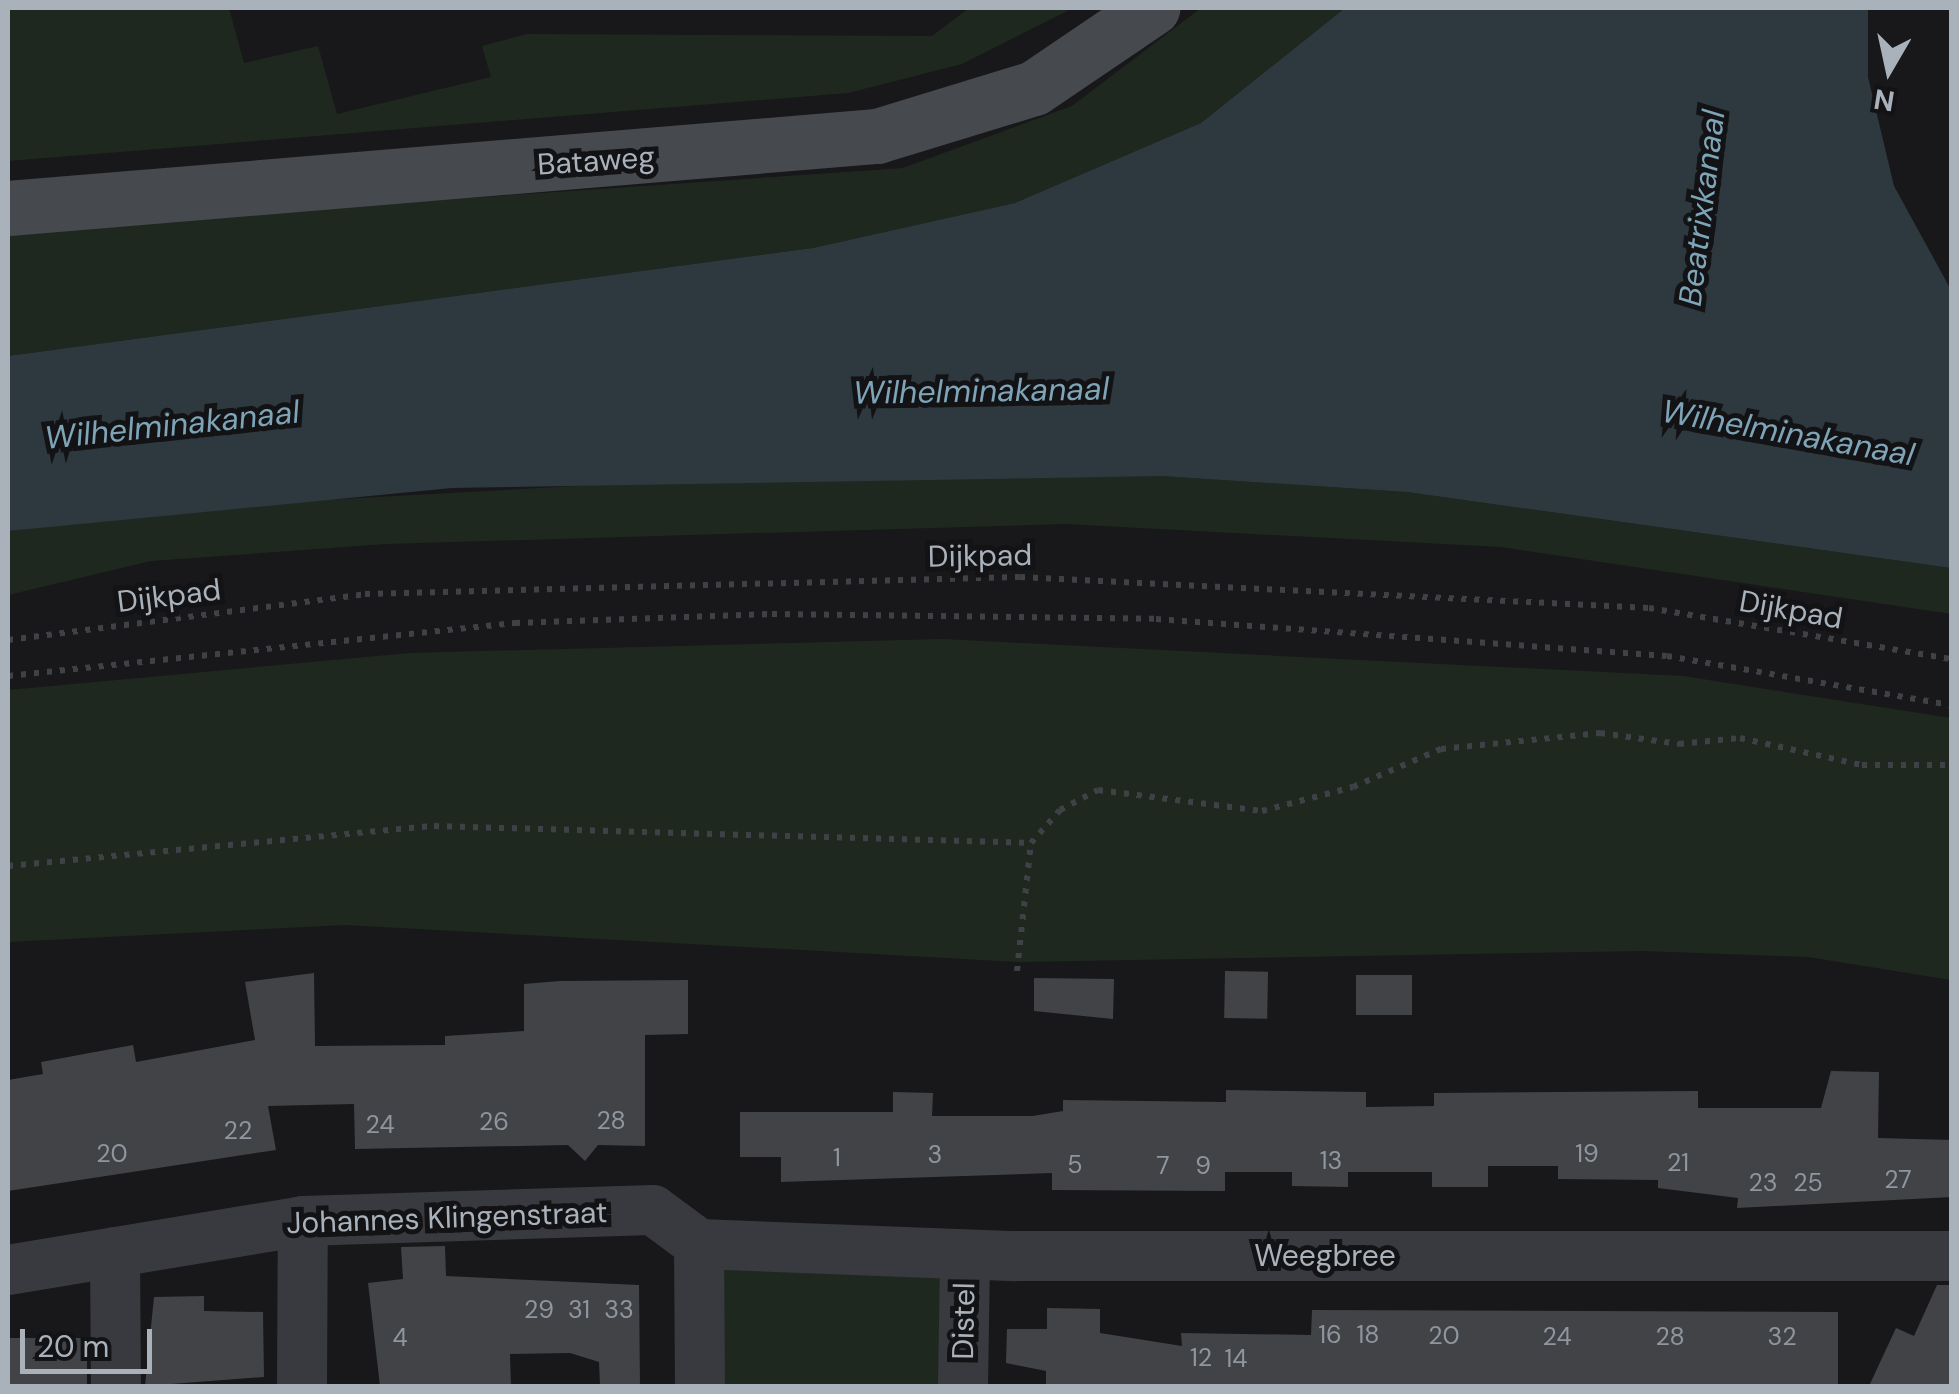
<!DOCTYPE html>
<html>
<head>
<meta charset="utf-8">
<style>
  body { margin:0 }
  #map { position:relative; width:1959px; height:1394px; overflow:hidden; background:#18181a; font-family:"DM Sans",sans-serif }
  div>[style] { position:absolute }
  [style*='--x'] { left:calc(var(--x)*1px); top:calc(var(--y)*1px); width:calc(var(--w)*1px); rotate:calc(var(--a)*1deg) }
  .green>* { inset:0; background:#1f281f; transform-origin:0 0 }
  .water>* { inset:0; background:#2d393f }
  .building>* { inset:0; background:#424347; transform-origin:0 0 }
  .path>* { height:6px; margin-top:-3px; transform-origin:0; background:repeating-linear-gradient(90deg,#3e4246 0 5px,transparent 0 13px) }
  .street>* { height:50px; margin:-25px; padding:0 25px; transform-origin:25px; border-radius:25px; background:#383a3f }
  .secondary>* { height:55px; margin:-27.5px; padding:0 27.5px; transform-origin:27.5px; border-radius:27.5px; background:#464a4f }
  span { translate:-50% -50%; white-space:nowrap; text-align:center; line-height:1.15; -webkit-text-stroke:10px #131315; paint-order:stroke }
  .number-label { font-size:25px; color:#8f969e }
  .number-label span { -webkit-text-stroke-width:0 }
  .street-label { font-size:30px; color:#a9b1bb }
  .water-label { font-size:32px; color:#7ea4b8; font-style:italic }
  .frame { position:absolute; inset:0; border:10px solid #a9b1bb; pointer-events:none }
  .north { position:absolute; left:1839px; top:20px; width:100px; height:100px; -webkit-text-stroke:8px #131315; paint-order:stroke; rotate:189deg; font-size:28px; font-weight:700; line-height:40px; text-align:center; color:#a9b1bb }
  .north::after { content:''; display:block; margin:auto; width:35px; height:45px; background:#a9b1bb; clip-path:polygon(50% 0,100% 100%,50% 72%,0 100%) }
  .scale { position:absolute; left:20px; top:1329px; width:132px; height:45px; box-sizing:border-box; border:5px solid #a9b1bb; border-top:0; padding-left:12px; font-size:30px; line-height:35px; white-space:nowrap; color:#a9b1bb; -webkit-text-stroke:8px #131315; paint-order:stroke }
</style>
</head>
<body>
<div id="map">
  <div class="green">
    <div style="clip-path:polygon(8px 8px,229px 8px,244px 63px,318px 46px,337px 114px,491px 77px,482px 46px,527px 34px,932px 36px,969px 8px,1073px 8px,962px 64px,848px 93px,8px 161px)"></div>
    <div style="clip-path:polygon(1201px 8px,1345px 8px,1201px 123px,1015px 203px,813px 248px,8px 356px,8px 230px,903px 168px,1072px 106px)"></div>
    <div style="clip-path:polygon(1161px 476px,1407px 492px,1951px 568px,1952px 614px,1501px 547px,1065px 524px,386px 544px,151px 561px,8px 595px,8px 531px,250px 504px,739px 477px)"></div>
    <div style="clip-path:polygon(942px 639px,1683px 676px,1951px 718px,1951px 980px,1808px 957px,1643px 951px,1020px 962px,345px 925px,8px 942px,8px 690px,410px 653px)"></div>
    <div style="left:721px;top:1266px;width:225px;height:120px;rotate:3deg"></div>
  </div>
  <div class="water">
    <div style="clip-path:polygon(1345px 8px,1868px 8px,1868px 77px,1894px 186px,1951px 290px,1951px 568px,1407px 492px,1161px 476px,452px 488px,8px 531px,8px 356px,813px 248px,1015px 203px,1201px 123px)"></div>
  </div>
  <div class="building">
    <div style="left:1225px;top:971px;width:43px;height:47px;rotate:1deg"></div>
    <div style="clip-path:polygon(314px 973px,315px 1046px,445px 1045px,445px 1036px,524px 1031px,524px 984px,560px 981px,688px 980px,688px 1034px,645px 1035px,645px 1146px,598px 1145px,585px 1161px,568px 1145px,355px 1149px,354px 1104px,268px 1106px,276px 1150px,8px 1191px,8px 1080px,43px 1074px,41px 1062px,133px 1045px,136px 1062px,255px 1040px,245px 982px)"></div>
    <div style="left:1356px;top:975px;width:56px;height:40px"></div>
    <div style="clip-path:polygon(1034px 978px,1114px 979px,1113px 1019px,1034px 1011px)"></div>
    <div style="clip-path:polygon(1831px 1071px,1879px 1072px,1878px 1138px,1952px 1140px,1952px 1197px,1737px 1208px,1738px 1198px,1658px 1188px,1658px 1180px,1558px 1179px,1558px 1166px,1488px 1166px,1488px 1187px,1432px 1187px,1432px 1172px,1348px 1172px,1348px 1187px,1292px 1186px,1292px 1172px,1225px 1172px,1225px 1191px,1052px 1190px,1052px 1173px,781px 1182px,781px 1157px,740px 1157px,740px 1112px,893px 1112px,893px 1092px,933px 1093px,932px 1116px,1033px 1116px,1063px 1111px,1063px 1100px,1226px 1102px,1226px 1090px,1366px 1092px,1366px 1107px,1434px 1106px,1434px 1093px,1698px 1091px,1698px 1108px,1821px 1108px)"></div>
    <div style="clip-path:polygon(445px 1246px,446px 1276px,639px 1285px,640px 1386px,600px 1386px,599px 1362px,570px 1353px,510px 1354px,511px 1386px,380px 1386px,368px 1283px,403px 1279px,401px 1247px)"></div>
    <div style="clip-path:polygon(1937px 1285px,1952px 1285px,1952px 1386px,1869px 1386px,1896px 1328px,1914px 1336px)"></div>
    <div style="clip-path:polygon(204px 1296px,204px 1311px,263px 1312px,264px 1377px,145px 1386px,154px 1297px)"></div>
    <div style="clip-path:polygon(1047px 1308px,1100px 1309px,1100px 1333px,1182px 1346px,1181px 1333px,1311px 1335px,1312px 1310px,1838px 1312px,1838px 1386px,1046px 1386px,1046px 1371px,1006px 1363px,1007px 1329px,1047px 1329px)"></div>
    <div style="left:87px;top:1338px;width:48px;height:79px;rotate:90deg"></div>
  </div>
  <div class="path">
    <div style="--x:8;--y:640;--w:360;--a:-7.3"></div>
    <div style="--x:365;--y:594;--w:655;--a:-1.49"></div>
    <div style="--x:1020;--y:577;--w:630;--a:2.82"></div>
    <div style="--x:1649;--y:608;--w:307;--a:9.6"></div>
    <div style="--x:8;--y:676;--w:510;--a:-5.97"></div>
    <div style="--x:515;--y:623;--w:257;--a:-2"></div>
    <div style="--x:772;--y:614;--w:384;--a:0.7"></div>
    <div style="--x:1156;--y:619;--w:512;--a:4.14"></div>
    <div style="--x:1667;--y:656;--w:289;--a:9.8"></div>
    <div style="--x:8;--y:866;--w:428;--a:-5.4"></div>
    <div style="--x:434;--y:826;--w:597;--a:1.63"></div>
    <div style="--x:1017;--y:971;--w:129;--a:-83.8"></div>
    <div style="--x:1031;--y:843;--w:44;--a:-48.7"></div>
    <div style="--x:1060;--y:810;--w:43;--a:-27.8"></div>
    <div style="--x:1098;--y:790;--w:165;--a:7.3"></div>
    <div style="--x:1262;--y:811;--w:94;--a:-14.8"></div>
    <div style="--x:1353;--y:787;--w:96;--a:-23.4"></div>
    <div style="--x:1441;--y:749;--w:160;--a:-5.7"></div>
    <div style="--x:1600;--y:733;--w:80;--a:7.9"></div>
    <div style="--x:1679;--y:744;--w:61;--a:-5.6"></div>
    <div style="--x:1740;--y:738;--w:125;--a:12.5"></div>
    <div style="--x:1862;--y:765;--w:90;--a:0"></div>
  </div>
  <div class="street">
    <div style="--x:699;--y:1244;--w:317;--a:2.2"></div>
    <div style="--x:1016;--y:1256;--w:936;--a:0"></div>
    <div style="--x:699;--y:1244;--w:142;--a:89.6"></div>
    <div style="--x:115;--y:1252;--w:134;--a:89.6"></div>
    <div style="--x:8;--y:1270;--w:299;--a:-9.4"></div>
    <div style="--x:303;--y:1221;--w:350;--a:-1.8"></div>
    <div style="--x:653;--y:1210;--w:57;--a:36.5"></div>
    <div style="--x:302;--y:1386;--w:165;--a:-89.7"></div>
    <div style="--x:963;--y:1386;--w:130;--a:-89.1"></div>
  </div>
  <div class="secondary">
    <div style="--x:8;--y:208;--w:872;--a:-4.74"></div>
    <div style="--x:877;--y:136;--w:164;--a:-17"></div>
    <div style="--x:1034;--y:88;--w:143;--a:-34.1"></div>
  </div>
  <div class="number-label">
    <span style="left:611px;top:1121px">28</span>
    <span style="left:494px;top:1122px">26</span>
    <span style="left:380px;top:1125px">24</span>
    <span style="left:238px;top:1131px">22</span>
    <span style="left:112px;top:1154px">20</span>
    <span style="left:1587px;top:1154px">19</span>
    <span style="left:935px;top:1155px">3</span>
    <span style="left:837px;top:1158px">1</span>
    <span style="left:1331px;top:1161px">13</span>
    <span style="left:1678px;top:1163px">21</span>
    <span style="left:1075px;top:1165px">5</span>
    <span style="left:1163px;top:1166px">7</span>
    <span style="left:1203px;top:1166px">9</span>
    <span style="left:1898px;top:1180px">27</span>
    <span style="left:1763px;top:1183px">23</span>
    <span style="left:1808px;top:1183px">25</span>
    <span style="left:539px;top:1310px">29</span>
    <span style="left:579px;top:1310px">31</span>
    <span style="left:619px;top:1310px">33</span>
    <span style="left:1330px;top:1335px">16</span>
    <span style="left:1368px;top:1335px">18</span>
    <span style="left:1444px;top:1336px">20</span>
    <span style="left:1557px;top:1337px">24</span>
    <span style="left:1670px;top:1337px">28</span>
    <span style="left:1782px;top:1337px">32</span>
    <span style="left:400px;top:1338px">4</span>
    <span style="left:1201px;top:1358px">12</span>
    <span style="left:1236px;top:1359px">14</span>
  </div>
  <div class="street-label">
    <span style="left:596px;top:161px;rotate:-4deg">Bataweg</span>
    <span style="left:980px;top:556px;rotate:-1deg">Dijkpad</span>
    <span style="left:169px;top:596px;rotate:-7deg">Dijkpad</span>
    <span style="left:1791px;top:610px;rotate:10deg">Dijkpad</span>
    <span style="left:447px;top:1218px;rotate:-2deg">Johannes Klingenstraat</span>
    <span style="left:1325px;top:1256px">Weegbree</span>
    <span style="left:964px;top:1321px;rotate:-89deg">Distel</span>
  </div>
  <div class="water-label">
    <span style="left:1702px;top:208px;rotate:-83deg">Beatrixkanaal</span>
    <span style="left:981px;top:391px;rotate:-1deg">Wilhelminakanaal</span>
    <span style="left:172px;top:425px;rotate:-6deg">Wilhelminakanaal</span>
    <span style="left:1788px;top:433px;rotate:10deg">Wilhelminakanaal</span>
  </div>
  <div class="frame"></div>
  <div class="north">N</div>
  <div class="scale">20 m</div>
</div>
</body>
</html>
